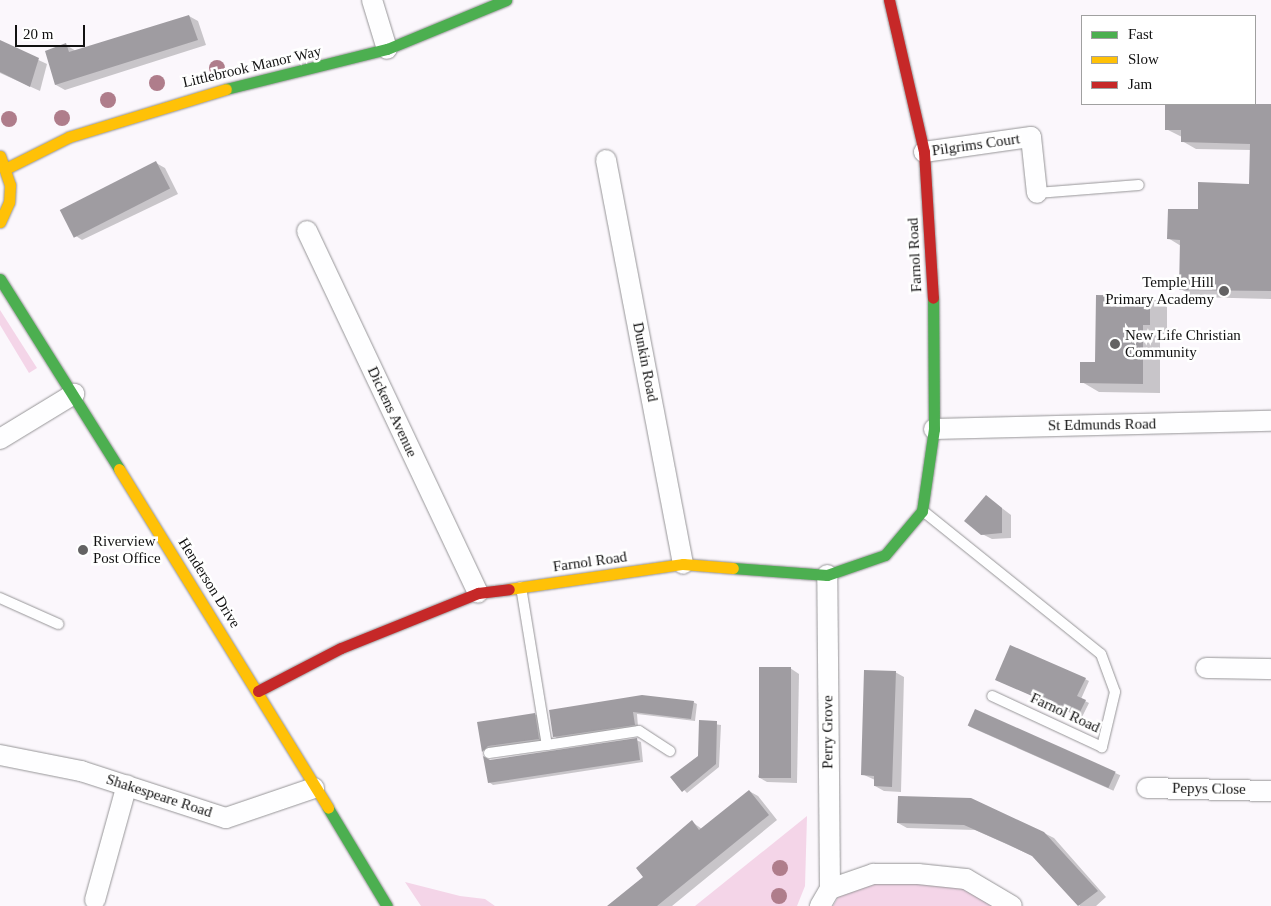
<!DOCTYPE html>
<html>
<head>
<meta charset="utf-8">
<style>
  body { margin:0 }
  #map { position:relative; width:1271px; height:906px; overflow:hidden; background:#fbf7fc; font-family:Georgia,serif }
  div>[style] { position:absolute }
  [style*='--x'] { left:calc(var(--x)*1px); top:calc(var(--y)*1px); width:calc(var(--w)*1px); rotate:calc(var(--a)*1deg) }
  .green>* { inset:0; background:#f4d5e8 }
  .shadow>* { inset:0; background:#0003; transform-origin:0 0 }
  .building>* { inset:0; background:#9f9ca1; transform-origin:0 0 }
  .roads { filter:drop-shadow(0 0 1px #969597) drop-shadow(0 0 1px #969597) }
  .lane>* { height:10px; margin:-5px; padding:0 5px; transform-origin:5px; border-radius:5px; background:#fefeff }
  .street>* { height:20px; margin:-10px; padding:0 10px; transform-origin:10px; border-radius:10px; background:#fefeff }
  .fast>* { height:11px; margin:-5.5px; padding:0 5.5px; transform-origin:5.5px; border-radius:5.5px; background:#4caf50 }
  .slow>* { height:11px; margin:-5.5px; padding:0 5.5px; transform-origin:5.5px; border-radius:5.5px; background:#ffc107 }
  .jam>* { height:11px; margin:-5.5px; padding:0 5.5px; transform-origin:5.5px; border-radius:5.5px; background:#c62828 }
  .trees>* { width:16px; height:16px; margin:-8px; border-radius:50%; background:#af7d8b }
  .dots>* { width:14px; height:14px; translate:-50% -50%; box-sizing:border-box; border:2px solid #fff; border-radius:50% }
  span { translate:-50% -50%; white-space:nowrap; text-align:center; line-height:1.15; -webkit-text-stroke:5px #fff; paint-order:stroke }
  .street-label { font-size:15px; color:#111 }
  .poi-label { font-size:15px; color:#111 }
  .right { translate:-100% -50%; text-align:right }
  .left { translate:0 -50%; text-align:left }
  .legend { position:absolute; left:1081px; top:15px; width:175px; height:90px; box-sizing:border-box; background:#fff; border:1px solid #a0a0a0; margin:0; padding:6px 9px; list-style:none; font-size:15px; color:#111 }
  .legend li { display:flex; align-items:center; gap:10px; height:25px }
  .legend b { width:25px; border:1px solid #a0a0a0 }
  .scale { position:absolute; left:15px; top:25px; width:70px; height:22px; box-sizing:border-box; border:2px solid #111; border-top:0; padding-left:6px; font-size:15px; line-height:18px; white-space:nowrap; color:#111; -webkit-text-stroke:4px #fff; paint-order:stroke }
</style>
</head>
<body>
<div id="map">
  <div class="green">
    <div style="clip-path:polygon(0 310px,37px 368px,29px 373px,0 325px)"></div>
    <div style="clip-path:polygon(807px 816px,805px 886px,797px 906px,695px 906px)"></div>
    <div style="clip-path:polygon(935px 880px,979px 894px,995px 906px,833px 906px,840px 894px,886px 881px)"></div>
    <div style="clip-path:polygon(405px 882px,460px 896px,485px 899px,495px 906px,421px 906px)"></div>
  </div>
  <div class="shadow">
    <div style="clip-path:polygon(189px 16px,198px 21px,206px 45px,65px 90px,56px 85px,46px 52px,66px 45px,76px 51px)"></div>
    <div style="clip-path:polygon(0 42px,47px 64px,40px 91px,0 73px)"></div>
    <div style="clip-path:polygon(1167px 104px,1271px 105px,1271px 299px,1194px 297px,1181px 289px,1181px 246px,1168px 238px,1199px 210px,1250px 185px,1251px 150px,1196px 149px,1182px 141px,1182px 137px,1166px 129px)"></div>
    <div style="clip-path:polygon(156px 163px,165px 168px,178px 194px,82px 240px,73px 234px)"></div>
    <div style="clip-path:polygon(1150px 297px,1167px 307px,1167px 334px,1160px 334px,1160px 393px,1099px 392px,1082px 382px)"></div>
    <div style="clip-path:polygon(986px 496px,1011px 515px,1011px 538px,992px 539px,982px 534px)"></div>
    <div style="clip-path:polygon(790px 668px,799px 674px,797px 783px,767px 782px,758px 777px)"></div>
    <div style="clip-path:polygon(895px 672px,904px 677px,901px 792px,884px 791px,875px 786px,875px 780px,862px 774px)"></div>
    <div style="clip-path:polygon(1085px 679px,1089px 681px,1081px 699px,1089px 703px,1082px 717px,1001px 682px)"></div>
    <div style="clip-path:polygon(642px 696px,693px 702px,697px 704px,695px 721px,637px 714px,638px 727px,558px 739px,554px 736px)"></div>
    <div style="left:976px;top:711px;width:158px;height:17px;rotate:24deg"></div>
    <div style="clip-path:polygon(534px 714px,539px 716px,543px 741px,487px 753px,484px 751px,478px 723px)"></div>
    <div style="clip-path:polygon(700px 722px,721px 725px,719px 767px,687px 793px,672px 777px,699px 757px)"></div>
    <div style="clip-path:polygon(636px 740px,641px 742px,643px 762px,493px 785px,489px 782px,490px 761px)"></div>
    <div style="clip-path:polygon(749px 791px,758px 796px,777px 820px,672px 906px,619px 906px,692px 822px,702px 829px)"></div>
    <div style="clip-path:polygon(899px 797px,1044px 833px,1054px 838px,1106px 897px,1096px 906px,1080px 906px,1035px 857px,975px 830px,907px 828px,898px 823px)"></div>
  </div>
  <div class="building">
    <div style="clip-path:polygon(189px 15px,198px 40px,55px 85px,45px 51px,66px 43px,69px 52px)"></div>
    <div style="clip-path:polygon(0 40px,39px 58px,30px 87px,0 72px)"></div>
    <div style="clip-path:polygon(1165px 104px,1271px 104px,1271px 291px,1179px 290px,1180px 240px,1167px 239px,1168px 209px,1198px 209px,1198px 182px,1249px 184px,1250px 144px,1181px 142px,1181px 130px,1165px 130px)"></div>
    <div style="left:156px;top:161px;width:31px;height:108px;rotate:63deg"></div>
    <div style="clip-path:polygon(1096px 295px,1150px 296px,1150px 325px,1143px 325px,1143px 384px,1080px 383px,1080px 362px,1095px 362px)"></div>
    <div style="clip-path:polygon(986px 495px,1002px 508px,1002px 533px,981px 535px,964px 521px)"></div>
    <div style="clip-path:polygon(1010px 645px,1086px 678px,1077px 696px,1086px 700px,1078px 716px,995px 680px)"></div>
    <div style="left:759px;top:667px;width:32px;height:111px"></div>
    <div style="clip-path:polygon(864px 670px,896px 671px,892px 787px,874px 786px,874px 776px,861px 775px)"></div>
    <div style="clip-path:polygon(642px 695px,694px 701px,691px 719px,633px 712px,635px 725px,553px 737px,549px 710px)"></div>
    <div style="left:975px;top:709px;width:154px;height:18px;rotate:24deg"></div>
    <div style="clip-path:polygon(535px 713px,539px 739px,488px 746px,482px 752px,477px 722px)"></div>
    <div style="clip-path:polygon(699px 720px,717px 721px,716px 764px,682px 792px,670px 777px,698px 756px)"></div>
    <div style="clip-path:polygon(637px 738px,640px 760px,488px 783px,483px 756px,490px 760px)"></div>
    <div style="clip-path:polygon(749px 790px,769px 815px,668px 897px,657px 906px,607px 906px,643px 877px,636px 868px,692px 820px,699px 830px)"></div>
    <div style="clip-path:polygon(898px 796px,971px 798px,1044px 832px,1098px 891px,1078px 906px,1032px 856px,1007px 844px,964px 825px,897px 823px)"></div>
  </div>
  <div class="roads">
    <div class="lane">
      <div style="--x:1037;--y:193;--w:102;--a:-4.5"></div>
      <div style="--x:923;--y:511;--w:228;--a:38.8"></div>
      <div style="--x:1101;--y:654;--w:40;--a:69.8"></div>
      <div style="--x:1115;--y:692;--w:57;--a:103.3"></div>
      <div style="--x:1102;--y:747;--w:121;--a:-155.1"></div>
      <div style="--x:521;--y:587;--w:160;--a:80.7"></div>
      <div style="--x:547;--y:745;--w:93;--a:-8.7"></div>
      <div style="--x:639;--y:731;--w:37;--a:33"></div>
      <div style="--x:0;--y:598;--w:64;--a:24.1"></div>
      <div style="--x:489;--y:753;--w:59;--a:-7.9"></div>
    </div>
    <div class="street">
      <div style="--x:372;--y:0;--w:51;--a:73"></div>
      <div style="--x:924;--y:152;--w:108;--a:-8"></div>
      <div style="--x:1031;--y:137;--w:56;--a:83.9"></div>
      <div style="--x:606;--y:160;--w:411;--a:79.2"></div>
      <div style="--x:307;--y:231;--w:400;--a:64.7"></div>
      <div style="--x:934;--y:429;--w:337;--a:-1.4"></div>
      <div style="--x:0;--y:439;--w:87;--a:-31.3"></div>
      <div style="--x:1206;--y:668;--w:65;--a:0.9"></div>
      <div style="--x:0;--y:755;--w:83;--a:11.2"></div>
      <div style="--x:81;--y:771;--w:152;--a:18"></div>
      <div style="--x:226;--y:818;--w:93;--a:-18.8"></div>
      <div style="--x:1147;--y:788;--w:124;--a:1.4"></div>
      <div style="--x:830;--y:889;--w:46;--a:-19.2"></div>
      <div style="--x:873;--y:874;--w:45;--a:0"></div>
      <div style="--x:918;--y:874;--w:48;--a:5.9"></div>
      <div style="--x:966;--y:879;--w:53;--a:30.4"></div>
      <div style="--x:95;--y:900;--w:119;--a:-74.5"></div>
      <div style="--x:820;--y:906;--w:20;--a:-60"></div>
      <div style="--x:830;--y:889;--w:314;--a:-90.5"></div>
    </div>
    <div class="fast">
      <div style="--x:226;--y:89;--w:166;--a:-14"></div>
      <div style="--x:387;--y:49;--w:129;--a:-22.4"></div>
      <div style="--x:0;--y:279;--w:224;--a:57.9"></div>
      <div style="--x:733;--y:568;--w:94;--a:4.3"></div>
      <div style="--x:827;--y:575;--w:61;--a:-19"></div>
      <div style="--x:885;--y:555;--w:57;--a:-49.9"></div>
      <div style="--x:922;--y:511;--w:83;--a:-81.7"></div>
      <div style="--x:934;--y:429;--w:131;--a:-90.4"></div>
      <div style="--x:328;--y:808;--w:114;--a:59"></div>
    </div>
    <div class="slow">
      <div style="--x:0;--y:156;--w:31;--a:71"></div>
      <div style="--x:10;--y:185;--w:17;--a:93"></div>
      <div style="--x:9;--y:202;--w:22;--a:114"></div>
      <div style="--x:7;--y:168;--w:69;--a:-26.6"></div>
      <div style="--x:69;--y:137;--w:164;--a:-17"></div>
      <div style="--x:119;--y:469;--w:398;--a:58.3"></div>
      <div style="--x:509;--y:589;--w:176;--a:-8.2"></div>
      <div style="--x:683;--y:564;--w:50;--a:4.6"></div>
    </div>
    <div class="jam">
      <div style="--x:889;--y:0;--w:156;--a:77"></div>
      <div style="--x:924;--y:152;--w:146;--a:86.5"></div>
      <div style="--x:258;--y:691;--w:93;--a:-27.4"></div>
      <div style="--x:341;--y:648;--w:148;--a:-21.9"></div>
      <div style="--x:478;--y:593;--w:31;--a:-7"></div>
    </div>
  </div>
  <div class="trees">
    <div style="left:217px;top:68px"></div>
    <div style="left:157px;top:83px"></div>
    <div style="left:108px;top:100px"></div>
    <div style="left:62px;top:118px"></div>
    <div style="left:9px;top:119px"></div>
    <div style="left:780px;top:868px"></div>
    <div style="left:779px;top:896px"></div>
  </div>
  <div class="dots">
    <div style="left:1224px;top:291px;background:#636263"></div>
    <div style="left:1115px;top:344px;background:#636263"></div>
    <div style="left:83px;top:550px;background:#636263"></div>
  </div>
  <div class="street-label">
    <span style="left:252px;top:67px;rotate:-13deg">Littlebrook Manor Way</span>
    <span style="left:976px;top:145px;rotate:-8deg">Pilgrims Court</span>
    <span style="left:915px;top:255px;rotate:-93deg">Farnol Road</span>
    <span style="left:645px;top:362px;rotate:79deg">Dunkin Road</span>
    <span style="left:392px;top:412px;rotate:65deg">Dickens Avenue</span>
    <span style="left:1102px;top:425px;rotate:-1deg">St Edmunds Road</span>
    <span style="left:590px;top:562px;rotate:-8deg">Farnol Road</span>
    <span style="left:209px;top:583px;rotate:58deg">Henderson Drive</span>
    <span style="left:1065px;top:713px;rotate:25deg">Farnol Road</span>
    <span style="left:828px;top:732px;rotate:-90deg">Perry Grove</span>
    <span style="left:1209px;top:789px;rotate:1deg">Pepys Close</span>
    <span style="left:159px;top:796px;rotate:18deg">Shakespeare Road</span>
  </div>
  <div class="poi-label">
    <span class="right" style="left:1214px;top:291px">Temple Hill<br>Primary Academy</span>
    <span class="left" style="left:1125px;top:344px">New Life Christian<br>Community</span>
    <span class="left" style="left:93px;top:550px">Riverview<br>Post Office</span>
  </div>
  <ul class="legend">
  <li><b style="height:6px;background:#4caf50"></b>Fast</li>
  <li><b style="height:6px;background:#ffc107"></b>Slow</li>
  <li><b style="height:6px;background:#c62828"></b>Jam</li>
  </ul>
  <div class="scale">20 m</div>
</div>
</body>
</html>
